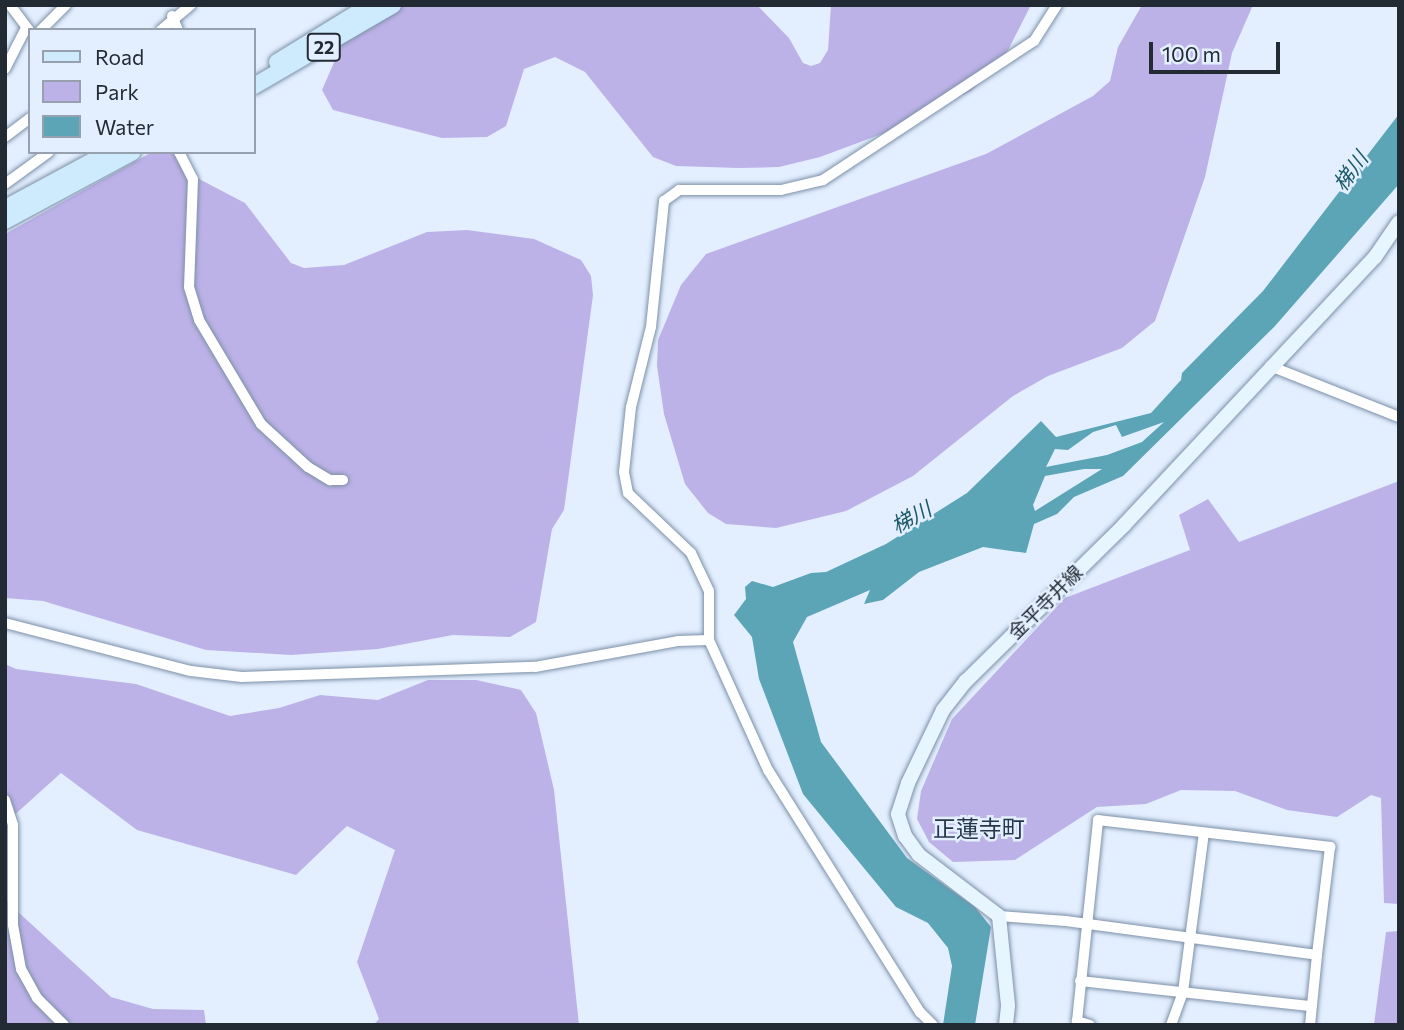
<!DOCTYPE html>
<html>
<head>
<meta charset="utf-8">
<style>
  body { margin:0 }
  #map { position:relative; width:1404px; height:1030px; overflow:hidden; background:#e3efff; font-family:Commissioner,"Noto Sans JP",sans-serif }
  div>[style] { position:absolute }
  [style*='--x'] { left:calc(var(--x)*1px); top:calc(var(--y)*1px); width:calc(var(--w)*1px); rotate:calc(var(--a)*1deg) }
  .green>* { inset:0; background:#bdb2e8 }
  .water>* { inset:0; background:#5ba5b7 }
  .roads { filter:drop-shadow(0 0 2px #7d90a8) drop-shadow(0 0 2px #7d90a8) }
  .minor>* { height:10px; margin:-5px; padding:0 5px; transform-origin:5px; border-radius:5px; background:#fff }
  .secondary>* { height:14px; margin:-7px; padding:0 7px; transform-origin:7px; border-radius:7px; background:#e6f5fe }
  .primary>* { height:16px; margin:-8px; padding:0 8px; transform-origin:8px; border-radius:8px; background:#cdebfc }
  span { translate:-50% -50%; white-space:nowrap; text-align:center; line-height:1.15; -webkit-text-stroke:5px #e3efff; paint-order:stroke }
  .shield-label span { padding:2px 5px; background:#e3efff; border:2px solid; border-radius:5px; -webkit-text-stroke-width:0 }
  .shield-label { font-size:18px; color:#222a34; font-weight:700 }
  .street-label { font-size:19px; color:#222a34 }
  .water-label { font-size:21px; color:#1d5a68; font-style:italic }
  .quarter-label { font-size:23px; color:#26364b }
  .frame { position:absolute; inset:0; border:7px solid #222a34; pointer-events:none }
  .legend { position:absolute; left:28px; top:28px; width:228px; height:126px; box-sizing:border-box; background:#e3efff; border:2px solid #96a0ae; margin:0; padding:9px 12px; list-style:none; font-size:21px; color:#222a34 }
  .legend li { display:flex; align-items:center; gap:14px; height:35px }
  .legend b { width:35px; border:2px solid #96a0ae }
  .scale { position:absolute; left:1149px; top:42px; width:131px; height:32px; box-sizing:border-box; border:4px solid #222a34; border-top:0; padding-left:9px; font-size:21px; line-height:24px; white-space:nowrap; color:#222a34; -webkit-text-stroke:5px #e3efff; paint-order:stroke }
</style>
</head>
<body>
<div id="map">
  <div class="green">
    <div style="clip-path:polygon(359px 5px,757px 5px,789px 38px,803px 63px,811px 66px,820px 63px,828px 50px,831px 5px,1031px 5px,1002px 62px,971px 91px,890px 131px,820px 157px,779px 167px,739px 168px,676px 166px,653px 157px,585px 72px,555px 57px,524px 69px,506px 126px,487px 137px,442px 138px,333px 110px,322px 90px)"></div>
    <div style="clip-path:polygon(1142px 5px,1253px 5px,1232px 53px,1205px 177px,1155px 321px,1122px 348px,1048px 376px,1013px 396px,913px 476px,846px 511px,776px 528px,726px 524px,708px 513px,685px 484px,664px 414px,657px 366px,658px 340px,681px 285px,706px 254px,986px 154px,1093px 96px,1110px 81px,1118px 47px)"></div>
    <div style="clip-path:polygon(152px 152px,171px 152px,201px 180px,245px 203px,291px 263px,304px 268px,344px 265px,427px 232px,467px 230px,534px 239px,581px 260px,591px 276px,593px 295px,564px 510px,552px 529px,536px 622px,510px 637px,453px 635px,378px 649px,291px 655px,206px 650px,43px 601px,5px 598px,5px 234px)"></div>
    <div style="clip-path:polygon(1399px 481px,1399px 904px,1384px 903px,1381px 798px,1371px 795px,1337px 817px,1287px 810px,1235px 791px,1181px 790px,1146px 804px,1097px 807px,1015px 860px,953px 862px,929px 842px,917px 819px,921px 791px,952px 719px,1065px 598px,1190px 550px,1179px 515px,1208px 499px,1239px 542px)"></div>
    <div style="clip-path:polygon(5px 664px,16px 669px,136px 684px,230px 716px,279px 708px,320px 695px,378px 700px,428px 680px,476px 680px,521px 690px,536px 713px,554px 790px,579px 1025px,373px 1025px,379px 1019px,357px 962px,395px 850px,347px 826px,296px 875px,137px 830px,61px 773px,10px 819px,5px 816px)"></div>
    <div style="clip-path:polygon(5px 900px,111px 997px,153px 1009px,204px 1010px,206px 1025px,5px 1025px)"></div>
    <div style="clip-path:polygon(1399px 931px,1399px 1025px,1374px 1025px,1386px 932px)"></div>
  </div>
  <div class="water">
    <div style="clip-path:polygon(evenodd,1399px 114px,1399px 184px,1275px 326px,1123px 476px,1074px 497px,1057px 514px,1034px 524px,1026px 553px,983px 547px,919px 572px,883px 600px,864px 604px,870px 590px,807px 617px,793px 642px,821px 742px,907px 858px,975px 907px,991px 927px,975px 1025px,943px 1025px,952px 966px,948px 948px,928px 923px,896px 907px,803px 794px,759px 679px,752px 637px,734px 615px,746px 599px,745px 587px,752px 581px,773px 587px,811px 573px,826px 572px,886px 544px,967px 493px,1041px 421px,1056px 437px,1151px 413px,1181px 380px,1182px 373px,1263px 291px,1399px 114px,1164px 422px,1142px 442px,1107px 455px,1046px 467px,1055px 449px,1068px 450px,1093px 432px,1116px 425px,1122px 437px,1164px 422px,1399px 114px,1084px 469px,1102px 469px,1035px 511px,1033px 505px,1045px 476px,1084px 469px)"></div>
  </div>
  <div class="roads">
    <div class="minor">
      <div style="--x:10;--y:5;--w:31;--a:53"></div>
      <div style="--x:172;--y:16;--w:15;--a:67"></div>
      <div style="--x:41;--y:30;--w:35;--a:-45"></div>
      <div style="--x:161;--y:30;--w:39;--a:-40"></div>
      <div style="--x:5;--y:69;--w:46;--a:-62.9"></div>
      <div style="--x:5;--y:137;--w:31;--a:-37"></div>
      <div style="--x:179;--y:152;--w:30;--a:63"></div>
      <div style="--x:193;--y:179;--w:108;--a:92.1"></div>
      <div style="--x:189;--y:287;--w:34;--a:73"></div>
      <div style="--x:199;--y:320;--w:121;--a:59.2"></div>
      <div style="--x:261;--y:424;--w:64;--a:42.5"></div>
      <div style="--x:308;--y:467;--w:26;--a:31"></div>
      <div style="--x:330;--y:480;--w:13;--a:0"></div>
      <div style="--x:5;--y:184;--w:54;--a:-36"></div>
      <div style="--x:1270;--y:366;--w:139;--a:21.6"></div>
      <div style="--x:5;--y:623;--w:192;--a:14.5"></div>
      <div style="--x:191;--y:671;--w:51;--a:6.7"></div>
      <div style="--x:242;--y:677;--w:293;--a:-2"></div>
      <div style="--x:535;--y:667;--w:145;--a:-10.3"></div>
      <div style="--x:678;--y:641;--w:31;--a:-2"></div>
      <div style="--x:709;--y:640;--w:143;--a:65.6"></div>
      <div style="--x:768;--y:770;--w:286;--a:57.9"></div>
      <div style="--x:920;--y:1012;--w:18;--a:45"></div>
      <div style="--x:709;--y:640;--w:49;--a:-90"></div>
      <div style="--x:709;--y:591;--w:42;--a:-115.3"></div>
      <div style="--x:691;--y:553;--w:87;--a:-136.4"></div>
      <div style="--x:628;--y:493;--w:21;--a:-101"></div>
      <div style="--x:624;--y:472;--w:65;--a:-83.9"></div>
      <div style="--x:631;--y:407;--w:82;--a:-76"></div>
      <div style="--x:651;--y:327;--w:127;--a:-84.1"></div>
      <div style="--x:664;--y:201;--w:19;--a:-36"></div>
      <div style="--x:679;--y:190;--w:102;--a:0"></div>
      <div style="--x:781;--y:190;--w:43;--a:-13.4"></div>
      <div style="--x:823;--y:180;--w:253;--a:-33.4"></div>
      <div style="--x:1034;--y:41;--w:43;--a:-57.4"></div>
      <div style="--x:5;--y:800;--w:26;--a:72"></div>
      <div style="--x:13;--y:825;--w:100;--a:90"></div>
      <div style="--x:13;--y:925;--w:45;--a:79.7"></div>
      <div style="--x:21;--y:969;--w:33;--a:61"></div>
      <div style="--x:37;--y:998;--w:38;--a:45"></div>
      <div style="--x:999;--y:916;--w:67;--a:4.3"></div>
      <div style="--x:1066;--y:921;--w:253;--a:7.7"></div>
      <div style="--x:1317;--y:955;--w:70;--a:95.7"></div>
      <div style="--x:1080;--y:981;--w:233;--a:6.2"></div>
      <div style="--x:1090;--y:1025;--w:14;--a:-163"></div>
      <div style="--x:1077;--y:1021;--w:202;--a:-84"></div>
      <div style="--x:1098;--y:820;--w:234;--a:6.6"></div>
      <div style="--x:1330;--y:847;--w:109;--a:96.9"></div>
      <div style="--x:1171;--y:1025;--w:35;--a:-70"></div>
      <div style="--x:1183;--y:992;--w:160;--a:-82.5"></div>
    </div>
    <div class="secondary">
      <div style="--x:1006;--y:1025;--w:20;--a:-84"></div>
      <div style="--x:1008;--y:1005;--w:89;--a:-95.8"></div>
      <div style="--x:999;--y:916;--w:101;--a:-142.7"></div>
      <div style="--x:919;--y:855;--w:24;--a:-126"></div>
      <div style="--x:905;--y:836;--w:23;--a:-108"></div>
      <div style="--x:898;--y:814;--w:33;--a:-72"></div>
      <div style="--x:908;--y:783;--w:81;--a:-64.4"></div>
      <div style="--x:943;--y:710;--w:37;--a:-52"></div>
      <div style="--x:966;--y:681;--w:222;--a:-44.6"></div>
      <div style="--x:1124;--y:525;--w:367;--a:-46.9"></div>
      <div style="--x:1375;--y:257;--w:42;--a:-55.6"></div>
    </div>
    <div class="primary">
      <div style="--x:277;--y:62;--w:109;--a:-31.5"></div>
      <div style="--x:254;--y:86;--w:161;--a:-30.2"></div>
      <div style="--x:5;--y:208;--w:118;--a:-28.3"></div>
      <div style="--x:5;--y:221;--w:145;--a:-28.3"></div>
    </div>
  </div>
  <div class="shield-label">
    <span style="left:324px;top:47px">22</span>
  </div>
  <div class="street-label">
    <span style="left:1045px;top:602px;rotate:-45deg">金平寺井線</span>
  </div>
  <div class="water-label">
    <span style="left:1350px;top:171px;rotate:-54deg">梯川</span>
    <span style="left:911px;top:517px;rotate:-29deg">梯川</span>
  </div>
  <div class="quarter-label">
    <span style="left:979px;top:828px">正蓮寺町</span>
  </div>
  <div class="frame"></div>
  <ul class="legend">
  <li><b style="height:9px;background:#cdebfc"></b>Road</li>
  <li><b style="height:19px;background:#bdb2e8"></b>Park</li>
  <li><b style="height:19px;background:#5ba5b7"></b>Water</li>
  </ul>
  <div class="scale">100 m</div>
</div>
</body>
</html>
